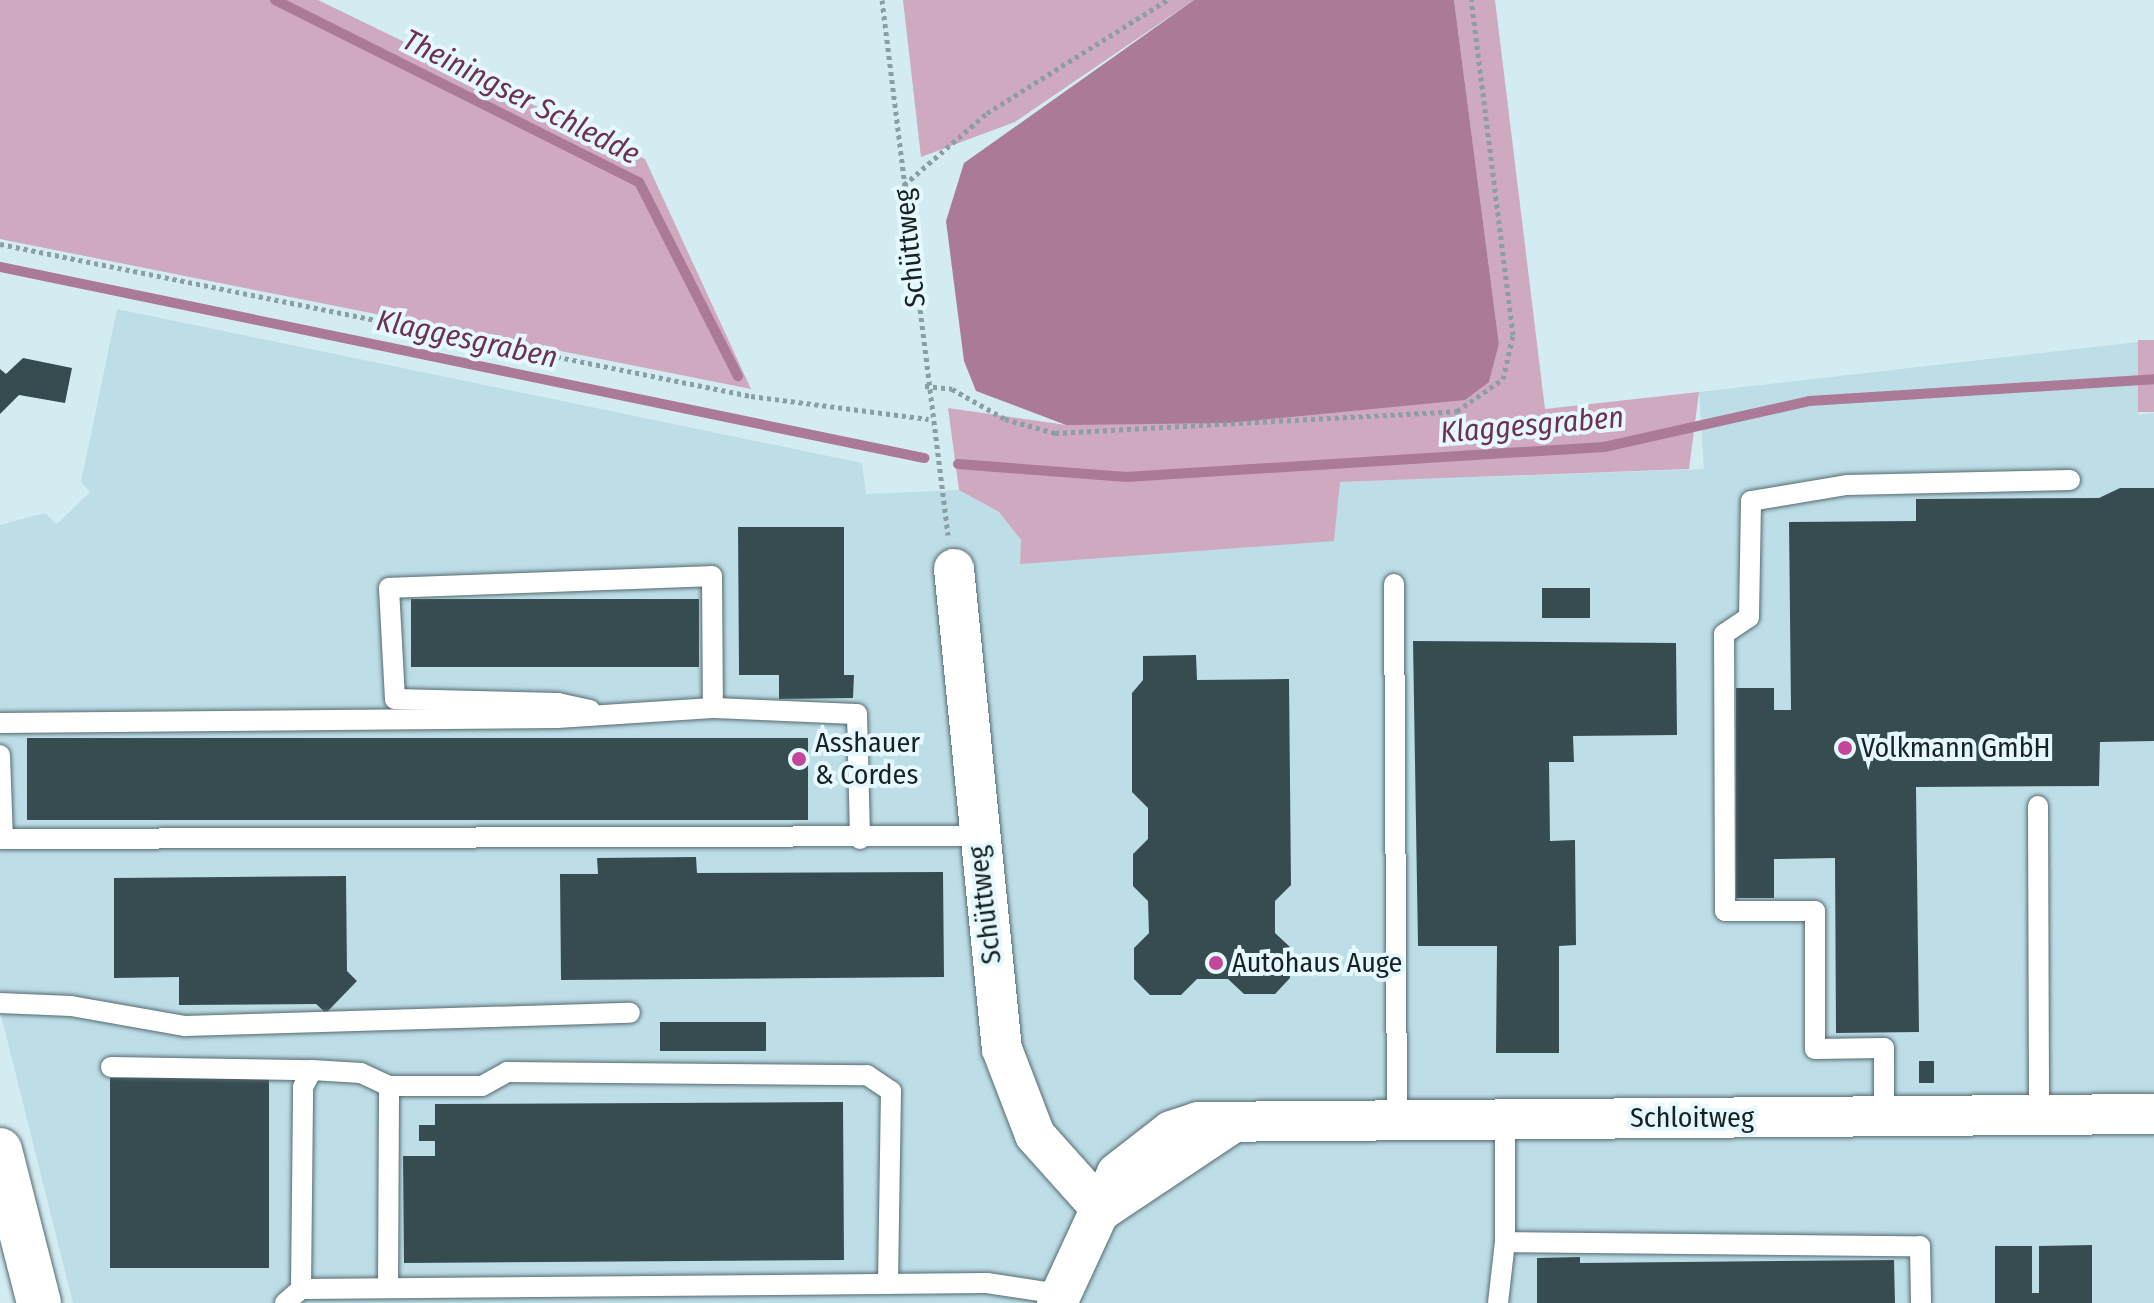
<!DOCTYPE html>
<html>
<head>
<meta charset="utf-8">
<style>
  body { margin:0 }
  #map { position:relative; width:2154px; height:1303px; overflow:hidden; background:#d3ecf2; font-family:"Fira Sans Condensed",sans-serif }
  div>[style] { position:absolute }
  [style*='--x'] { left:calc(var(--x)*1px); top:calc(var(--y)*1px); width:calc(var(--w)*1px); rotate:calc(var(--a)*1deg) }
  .built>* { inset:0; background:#bedee7 }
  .green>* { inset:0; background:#cfa9bf; transform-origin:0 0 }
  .water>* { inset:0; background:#aa7a96 }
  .stream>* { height:10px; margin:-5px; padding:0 5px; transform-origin:5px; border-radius:5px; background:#aa7a96 }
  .building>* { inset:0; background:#374c51; transform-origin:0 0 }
  .path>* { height:5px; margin-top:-2.5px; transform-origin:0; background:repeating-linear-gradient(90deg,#8b9ea2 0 4px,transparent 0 8px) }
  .roads { filter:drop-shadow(0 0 2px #556a70) drop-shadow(0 0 2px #556a70) }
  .service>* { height:20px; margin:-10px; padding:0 10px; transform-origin:10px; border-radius:10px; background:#fff }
  .minor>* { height:40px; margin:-20px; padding:0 20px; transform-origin:20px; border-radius:20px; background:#fff }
  .tertiary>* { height:44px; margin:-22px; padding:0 22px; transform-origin:22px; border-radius:22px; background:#fff }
  .dots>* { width:22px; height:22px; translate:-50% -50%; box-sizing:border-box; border:4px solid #e5f8fd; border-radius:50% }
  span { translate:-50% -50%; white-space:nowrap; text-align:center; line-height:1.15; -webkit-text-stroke:8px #e5f8fd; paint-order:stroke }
  .street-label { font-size:28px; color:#182123 }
  .poi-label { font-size:28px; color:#182123 }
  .left { translate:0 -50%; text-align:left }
  .water-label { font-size:30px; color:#6d3057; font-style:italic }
</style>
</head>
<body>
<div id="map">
  <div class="built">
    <div style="clip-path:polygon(117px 309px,862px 463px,866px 494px,959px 490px,999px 512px,1021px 540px,1020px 563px,1339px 482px,1704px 469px,1699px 392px,2138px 342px,2138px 415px,2154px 413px,2154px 1303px,73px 1303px,0 1011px,0 525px,45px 513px,57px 524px,90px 492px,81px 482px)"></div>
  </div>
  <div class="green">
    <div style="clip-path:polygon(0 0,318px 0,645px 159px,751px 389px,0 239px)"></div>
    <div style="clip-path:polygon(903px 0,1194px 0,1015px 122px,921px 157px)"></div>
    <div style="clip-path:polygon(1454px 0,1495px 0,1545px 409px,1699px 392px,1689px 469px,1340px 482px,1334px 541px,1020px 564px,1021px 540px,999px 512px,959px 490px,948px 408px,1066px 425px,1489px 382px,1499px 344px)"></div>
    <div style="left:2154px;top:340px;width:72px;height:16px;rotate:90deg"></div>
  </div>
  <div class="water">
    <div style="clip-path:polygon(1194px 0,1454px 0,1499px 344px,1489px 382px,1465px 400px,1228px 423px,1066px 425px,976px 391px,964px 361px,946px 221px,964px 163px)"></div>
  </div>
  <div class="stream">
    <div style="--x:275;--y:0;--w:407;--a:26.6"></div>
    <div style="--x:639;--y:182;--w:218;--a:63"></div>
    <div style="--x:0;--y:267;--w:944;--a:11.68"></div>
    <div style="--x:958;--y:464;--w:169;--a:4.4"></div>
    <div style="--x:1126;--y:477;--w:479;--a:-3.6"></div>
    <div style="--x:1604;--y:447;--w:210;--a:-12.6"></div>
    <div style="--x:1809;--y:401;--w:346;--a:-3.6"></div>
  </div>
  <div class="building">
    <div style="clip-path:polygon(23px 358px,72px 368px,65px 403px,19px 395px,0 414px,0 369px,6px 374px)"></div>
    <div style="clip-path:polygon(2120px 488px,2154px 488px,2154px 741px,2100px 742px,2099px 786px,1916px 787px,1919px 1032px,1836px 1033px,1835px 858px,1774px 859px,1774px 898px,1736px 898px,1736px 688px,1774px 688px,1774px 710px,1791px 710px,1789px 522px,1916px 521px,1916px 499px,2099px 498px)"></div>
    <div style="clip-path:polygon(738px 527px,844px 527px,844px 675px,854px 675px,853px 698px,779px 699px,779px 675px,739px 675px)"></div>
    <div style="left:1590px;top:588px;width:30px;height:48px;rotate:90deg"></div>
    <div style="left:699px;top:599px;width:68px;height:288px;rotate:90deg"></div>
    <div style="clip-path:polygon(1413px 641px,1676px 643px,1677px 735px,1573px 736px,1574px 762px,1549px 762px,1550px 841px,1575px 840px,1576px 945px,1559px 946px,1559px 1053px,1496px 1053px,1497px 946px,1418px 946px)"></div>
    <div style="clip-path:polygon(1196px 655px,1197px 680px,1289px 679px,1291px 885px,1275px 901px,1275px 933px,1290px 947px,1290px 978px,1275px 994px,1244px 994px,1228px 979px,1197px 979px,1181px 995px,1150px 995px,1134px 979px,1134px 948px,1149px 933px,1148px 901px,1133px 886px,1133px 854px,1148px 839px,1148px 808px,1132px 792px,1132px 693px,1143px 680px,1143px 656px)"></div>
    <div style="left:808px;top:738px;width:82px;height:781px;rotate:90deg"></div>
    <div style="clip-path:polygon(696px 857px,697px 873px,943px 872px,944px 977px,561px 980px,560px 874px,598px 874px,597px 858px)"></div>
    <div style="clip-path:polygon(346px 876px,347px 971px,357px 981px,326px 1013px,316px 1004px,179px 1005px,179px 977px,114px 978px,114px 878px)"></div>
    <div style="left:766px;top:1022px;width:29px;height:106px;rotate:90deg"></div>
    <div style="left:1919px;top:1061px;width:15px;height:22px"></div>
    <div style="left:269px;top:1078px;width:190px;height:159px;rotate:90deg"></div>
    <div style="clip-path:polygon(843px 1102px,844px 1260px,404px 1263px,403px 1156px,435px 1156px,435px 1141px,419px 1141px,419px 1125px,435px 1125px,435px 1104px)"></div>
    <div style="clip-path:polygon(2092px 1245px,2092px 1303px,1995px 1303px,1995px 1246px,2032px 1246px,2032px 1293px,2039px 1293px,2039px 1246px)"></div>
    <div style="clip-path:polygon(1580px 1257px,1580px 1263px,1894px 1260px,1895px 1303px,1537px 1303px,1537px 1258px)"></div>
  </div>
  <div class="path">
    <div style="--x:882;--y:0;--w:539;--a:82.97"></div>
    <div style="--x:904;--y:185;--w:110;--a:-40.9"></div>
    <div style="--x:987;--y:113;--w:213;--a:-32.1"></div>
    <div style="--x:0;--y:244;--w:766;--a:11.44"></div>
    <div style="--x:751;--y:396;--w:179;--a:7.4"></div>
    <div style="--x:925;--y:386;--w:27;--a:6"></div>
    <div style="--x:952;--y:389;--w:61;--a:29.5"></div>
    <div style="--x:1005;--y:419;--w:52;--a:15.6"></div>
    <div style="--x:1055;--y:433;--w:403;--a:-3.1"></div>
    <div style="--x:1457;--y:411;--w:56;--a:-34.8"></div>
    <div style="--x:1503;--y:379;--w:45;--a:-77.2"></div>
    <div style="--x:1513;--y:335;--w:338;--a:-97.1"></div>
  </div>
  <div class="roads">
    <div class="service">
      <div style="--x:1394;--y:584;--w:536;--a:89.68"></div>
      <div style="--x:590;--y:710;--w:33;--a:-168"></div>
      <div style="--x:558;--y:703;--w:163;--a:-178.6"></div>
      <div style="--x:395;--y:699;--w:111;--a:-93.1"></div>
      <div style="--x:389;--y:588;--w:323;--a:-2.1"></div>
      <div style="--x:712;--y:576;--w:132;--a:89.6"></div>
      <div style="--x:713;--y:708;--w:144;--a:2.4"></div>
      <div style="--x:857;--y:714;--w:125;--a:88.6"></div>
      <div style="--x:0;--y:723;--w:557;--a:-0.51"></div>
      <div style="--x:557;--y:718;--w:156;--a:-3.7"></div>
      <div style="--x:0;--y:755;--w:84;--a:88"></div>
      <div style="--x:2038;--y:806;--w:310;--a:89.8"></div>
      <div style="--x:0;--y:839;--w:976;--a:-0.18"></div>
      <div style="--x:0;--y:1003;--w:71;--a:2.4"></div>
      <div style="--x:71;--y:1006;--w:116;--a:10"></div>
      <div style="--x:185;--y:1026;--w:445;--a:-1.7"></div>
      <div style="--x:111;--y:1067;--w:201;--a:0.9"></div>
      <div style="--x:312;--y:1070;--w:49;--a:3.5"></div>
      <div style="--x:361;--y:1073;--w:31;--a:25"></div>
      <div style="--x:389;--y:1086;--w:93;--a:0"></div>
      <div style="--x:482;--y:1086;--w:29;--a:-29"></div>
      <div style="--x:507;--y:1072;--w:360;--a:0.5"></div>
      <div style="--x:867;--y:1075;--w:29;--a:34"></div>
      <div style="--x:891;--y:1091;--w:193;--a:90.9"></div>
      <div style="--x:1884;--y:1117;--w:69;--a:-90"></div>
      <div style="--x:1884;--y:1048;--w:69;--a:179.2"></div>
      <div style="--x:1815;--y:1049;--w:138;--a:-90"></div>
      <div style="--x:1815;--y:911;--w:90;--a:180"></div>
      <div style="--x:1725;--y:911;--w:277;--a:-90.2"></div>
      <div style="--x:1724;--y:634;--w:30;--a:-34"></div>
      <div style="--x:1749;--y:617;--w:116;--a:-89"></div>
      <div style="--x:1751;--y:501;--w:97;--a:-9.5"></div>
      <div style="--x:1847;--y:485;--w:223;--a:-1.3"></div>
      <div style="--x:1505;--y:1242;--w:123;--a:-90"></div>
      <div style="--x:388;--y:1288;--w:202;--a:-89.7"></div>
      <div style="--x:301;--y:1289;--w:202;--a:-89.4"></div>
      <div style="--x:303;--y:1087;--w:19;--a:-62"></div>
      <div style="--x:285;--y:1303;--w:21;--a:-41"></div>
      <div style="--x:301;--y:1289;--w:686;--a:-0.5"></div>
      <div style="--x:987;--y:1283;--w:74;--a:8.6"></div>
      <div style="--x:1498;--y:1303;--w:61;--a:-83.5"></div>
      <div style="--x:1505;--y:1242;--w:415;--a:0.6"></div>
      <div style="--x:1920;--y:1246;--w:57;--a:89"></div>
    </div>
    <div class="minor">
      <div style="--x:954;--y:569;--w:482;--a:84.3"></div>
      <div style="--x:1002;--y:1049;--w:92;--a:69"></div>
      <div style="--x:1035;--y:1135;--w:101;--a:48.2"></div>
      <div style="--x:1102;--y:1210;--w:155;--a:-33.7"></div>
      <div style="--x:1057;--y:1303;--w:143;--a:-65.2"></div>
      <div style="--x:1117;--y:1173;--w:68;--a:-37.9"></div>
      <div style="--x:1171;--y:1131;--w:28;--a:-18"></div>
      <div style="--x:1198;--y:1122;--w:956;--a:-0.48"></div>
    </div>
    <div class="tertiary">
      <div style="--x:0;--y:1150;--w:158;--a:75.7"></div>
    </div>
  </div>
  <div class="dots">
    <div style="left:1845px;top:748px;background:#c24798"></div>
    <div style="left:799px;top:759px;background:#c24798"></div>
    <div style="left:1216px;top:963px;background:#c24798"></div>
  </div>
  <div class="street-label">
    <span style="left:910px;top:248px;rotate:-96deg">Schüttweg</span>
    <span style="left:985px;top:905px;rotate:-97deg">Schüttweg</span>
    <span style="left:1692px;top:1118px">Schloitweg</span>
  </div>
  <div class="poi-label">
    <span class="left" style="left:815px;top:759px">Asshauer<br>&amp; Cordes</span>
    <span class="left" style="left:1861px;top:748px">Volkmann GmbH</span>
    <span class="left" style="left:1232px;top:963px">Autohaus Auge</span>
  </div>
  <div class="water-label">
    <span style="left:521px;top:97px;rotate:27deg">Theiningser Schledde</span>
    <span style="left:467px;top:339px;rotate:12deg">Klaggesgraben</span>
    <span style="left:1532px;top:425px;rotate:-5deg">Klaggesgraben</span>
  </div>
</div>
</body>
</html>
